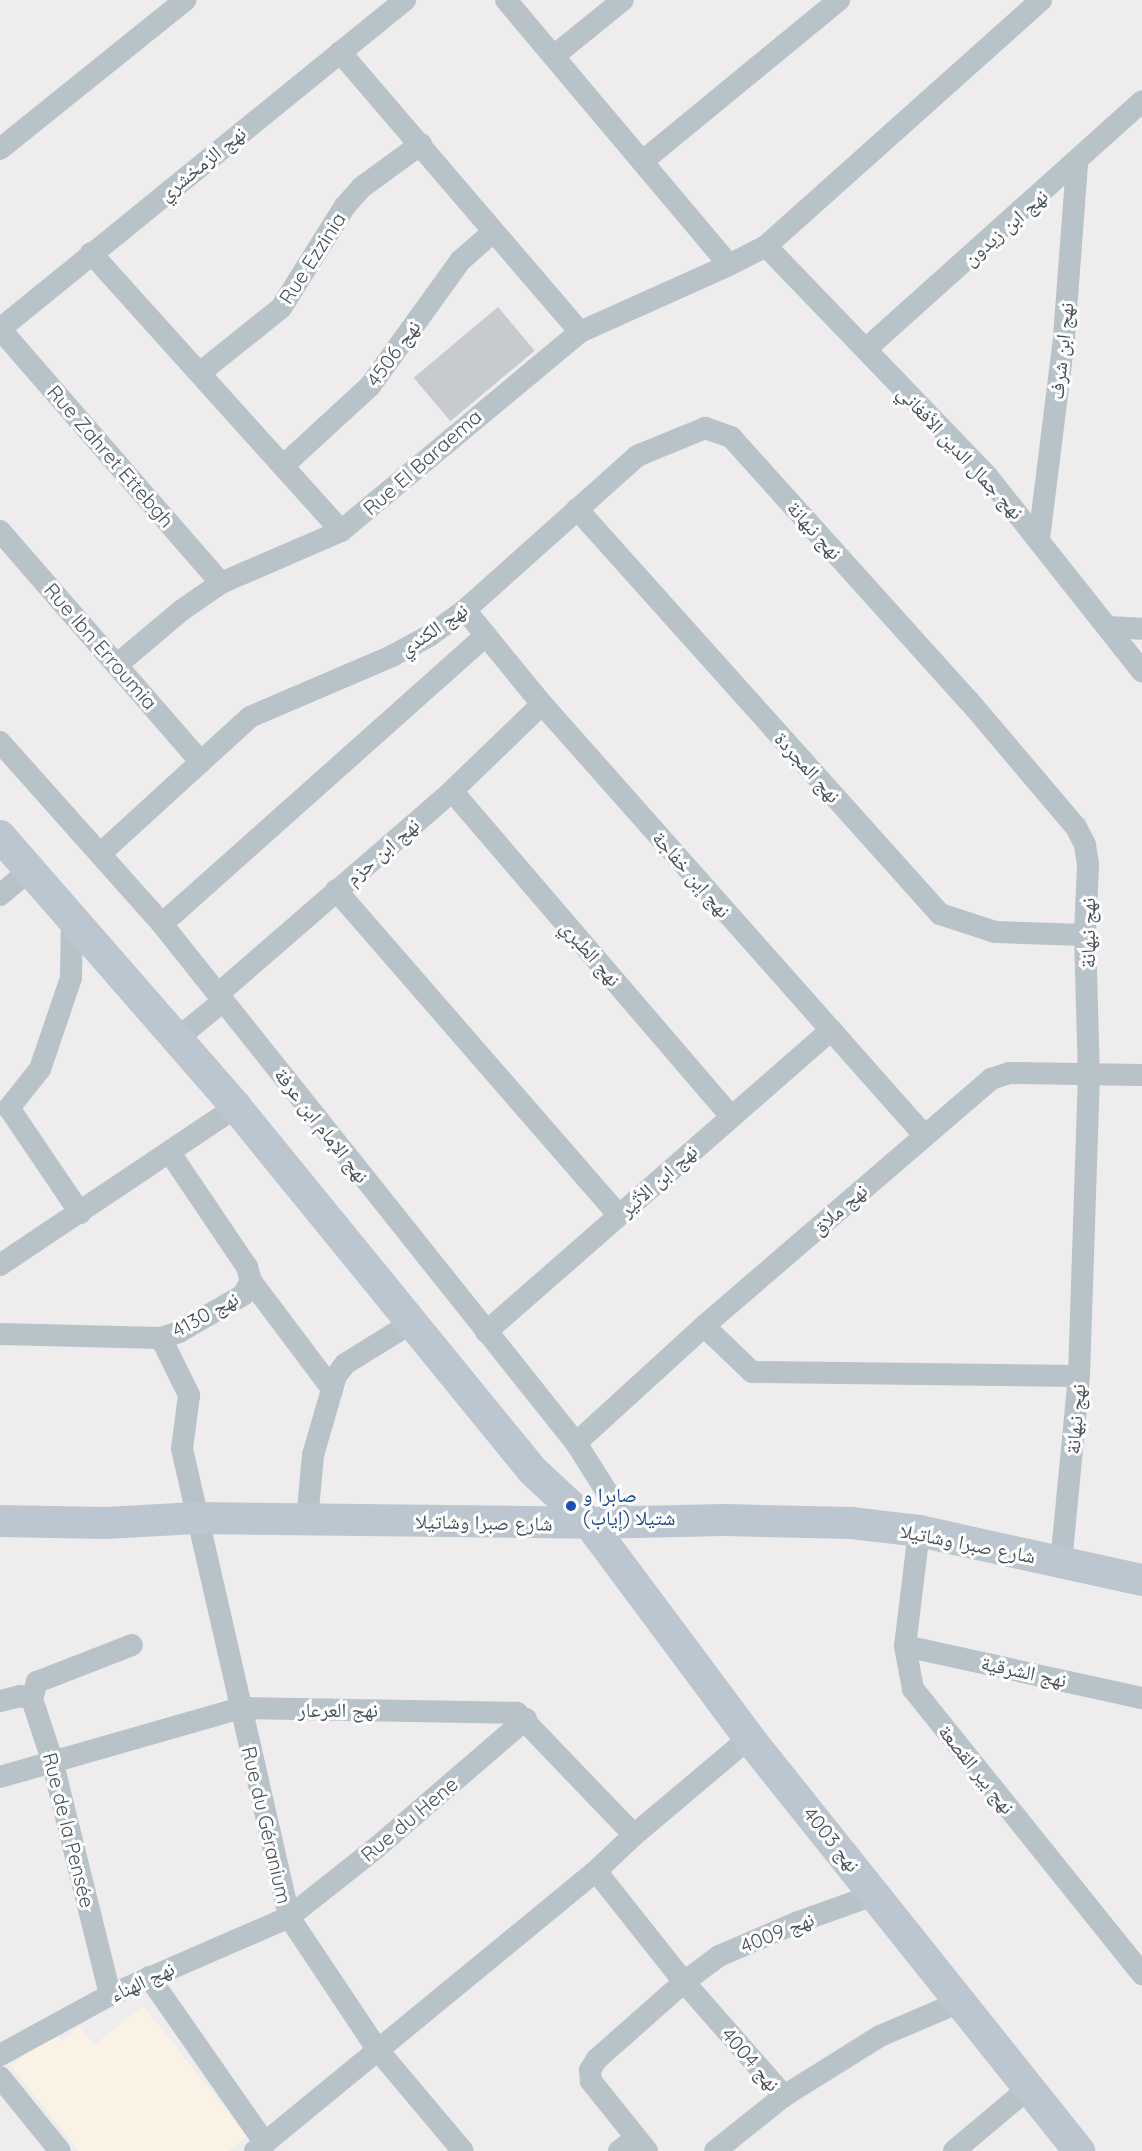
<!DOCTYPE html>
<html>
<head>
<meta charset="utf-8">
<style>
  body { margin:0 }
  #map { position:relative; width:1142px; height:2151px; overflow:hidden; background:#efeced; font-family:Quicksand,"Noto Naskh Arabic",sans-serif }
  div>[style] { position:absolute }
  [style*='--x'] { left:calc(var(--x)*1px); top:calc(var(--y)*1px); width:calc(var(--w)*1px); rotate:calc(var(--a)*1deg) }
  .commercial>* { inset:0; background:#faf3e5 }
  .building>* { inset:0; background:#c7cacf; transform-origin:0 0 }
  .street>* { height:22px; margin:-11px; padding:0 11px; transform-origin:11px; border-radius:11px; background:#b8c2c9 }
  .secondary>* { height:32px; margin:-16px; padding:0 16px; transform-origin:16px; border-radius:16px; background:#bbc6d0 }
  .dots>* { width:16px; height:16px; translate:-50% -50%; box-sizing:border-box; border:3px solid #fff; border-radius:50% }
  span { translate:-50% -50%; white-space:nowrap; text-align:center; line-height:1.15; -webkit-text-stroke:6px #fff; paint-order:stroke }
  .street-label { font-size:20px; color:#465159 }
  .transit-label { font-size:20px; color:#164399 }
  .left { translate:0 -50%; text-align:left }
</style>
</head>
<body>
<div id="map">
  <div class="commercial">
    <div style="clip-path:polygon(143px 2006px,247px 2136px,229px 2151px,79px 2151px,11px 2066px,54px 2031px,62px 2041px,79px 2027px,94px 2045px)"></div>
  </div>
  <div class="building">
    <div style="left:498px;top:307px;width:57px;height:110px;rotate:50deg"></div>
  </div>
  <div class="street">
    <div style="--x:506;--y:0;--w:346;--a:49.9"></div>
    <div style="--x:729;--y:265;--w:42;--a:-27.2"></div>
    <div style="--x:766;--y:246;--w:369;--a:-41.8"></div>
    <div style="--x:340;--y:52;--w:369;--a:49.4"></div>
    <div style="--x:555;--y:55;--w:87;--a:-39"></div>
    <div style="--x:0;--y:149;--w:238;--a:-38.8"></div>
    <div style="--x:643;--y:161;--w:254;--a:-39.4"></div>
    <div style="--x:766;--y:246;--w:320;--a:46.1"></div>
    <div style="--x:988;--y:477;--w:248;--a:51.6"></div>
    <div style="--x:91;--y:253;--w:374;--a:48"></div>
    <div style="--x:0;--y:329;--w:522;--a:-39.09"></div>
    <div style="--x:0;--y:329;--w:337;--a:49"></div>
    <div style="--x:866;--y:349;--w:371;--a:-41.9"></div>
    <div style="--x:201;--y:372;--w:102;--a:-38.7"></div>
    <div style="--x:281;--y:308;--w:120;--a:-57.9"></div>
    <div style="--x:345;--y:206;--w:25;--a:-48"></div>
    <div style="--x:362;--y:187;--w:73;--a:-36.1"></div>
    <div style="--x:283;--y:466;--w:118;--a:-42.6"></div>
    <div style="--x:370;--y:386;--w:154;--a:-54.2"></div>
    <div style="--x:460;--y:261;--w:44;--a:-41.3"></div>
    <div style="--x:577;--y:509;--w:544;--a:48.13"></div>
    <div style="--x:940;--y:914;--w:58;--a:18.1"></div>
    <div style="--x:995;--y:932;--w:90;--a:1.9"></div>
    <div style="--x:0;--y:531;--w:306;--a:49"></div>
    <div style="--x:1039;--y:539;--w:204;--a:-82.9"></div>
    <div style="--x:1064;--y:337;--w:174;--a:-85.7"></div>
    <div style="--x:465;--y:610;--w:122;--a:50.7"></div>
    <div style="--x:542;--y:704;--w:576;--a:48.45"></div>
    <div style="--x:1108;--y:627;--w:34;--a:3"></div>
    <div style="--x:119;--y:663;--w:82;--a:-40.1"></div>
    <div style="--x:182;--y:610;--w:47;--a:-34.7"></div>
    <div style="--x:221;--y:583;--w:131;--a:-23.4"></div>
    <div style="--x:341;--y:531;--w:311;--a:-39.8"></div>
    <div style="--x:580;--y:332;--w:163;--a:-24.2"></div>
    <div style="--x:0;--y:742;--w:244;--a:48.3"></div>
    <div style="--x:162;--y:924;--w:664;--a:51.42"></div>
    <div style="--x:576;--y:1443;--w:93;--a:57.7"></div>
    <div style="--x:452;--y:791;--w:427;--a:49.4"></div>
    <div style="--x:100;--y:854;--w:203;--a:-42.4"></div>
    <div style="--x:250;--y:717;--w:155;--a:-23.2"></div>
    <div style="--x:392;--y:656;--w:42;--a:-28.4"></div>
    <div style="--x:429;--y:636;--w:44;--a:-35.8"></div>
    <div style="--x:465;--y:610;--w:231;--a:-41.8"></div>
    <div style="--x:637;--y:456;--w:74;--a:-22.4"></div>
    <div style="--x:705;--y:428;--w:28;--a:19"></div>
    <div style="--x:731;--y:437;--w:355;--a:48"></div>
    <div style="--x:969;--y:701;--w:165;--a:49.7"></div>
    <div style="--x:1076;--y:827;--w:20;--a:63"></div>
    <div style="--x:1085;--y:845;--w:20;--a:81"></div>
    <div style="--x:1088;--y:865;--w:70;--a:92.5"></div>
    <div style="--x:1085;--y:935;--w:139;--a:88.4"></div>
    <div style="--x:1089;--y:1074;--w:302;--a:91.9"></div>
    <div style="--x:1079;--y:1376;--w:187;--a:95.5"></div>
    <div style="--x:336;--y:890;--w:431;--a:49"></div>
    <div style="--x:0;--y:895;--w:40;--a:-40"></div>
    <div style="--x:72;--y:914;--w:64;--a:90.9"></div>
    <div style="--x:71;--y:978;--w:96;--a:108.8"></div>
    <div style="--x:40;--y:1069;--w:50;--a:128.5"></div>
    <div style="--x:9;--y:1108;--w:127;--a:55.9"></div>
    <div style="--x:162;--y:924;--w:434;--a:-41.7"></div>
    <div style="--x:218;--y:994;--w:310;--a:-40.9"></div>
    <div style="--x:452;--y:791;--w:125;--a:-44"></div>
    <div style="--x:178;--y:1038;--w:58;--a:-39.4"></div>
    <div style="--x:0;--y:1265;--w:284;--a:-33.8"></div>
    <div style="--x:251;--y:1281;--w:135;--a:53.1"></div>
    <div style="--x:704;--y:1326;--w:66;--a:43.8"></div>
    <div style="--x:752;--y:1372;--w:327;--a:0.7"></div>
    <div style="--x:486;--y:1332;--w:459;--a:-41.2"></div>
    <div style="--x:0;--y:1334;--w:161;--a:1.4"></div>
    <div style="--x:161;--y:1338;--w:19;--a:-18"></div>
    <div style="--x:179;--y:1332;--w:74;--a:-30"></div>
    <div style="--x:243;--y:1295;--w:16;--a:-60"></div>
    <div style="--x:251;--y:1281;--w:15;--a:-106"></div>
    <div style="--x:247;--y:1267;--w:138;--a:-124"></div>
    <div style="--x:161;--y:1338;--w:64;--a:63.8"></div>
    <div style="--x:189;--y:1395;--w:54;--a:97.4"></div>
    <div style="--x:182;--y:1449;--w:480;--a:77.1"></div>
    <div style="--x:289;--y:1917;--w:159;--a:56.3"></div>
    <div style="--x:377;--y:2049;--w:133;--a:49.9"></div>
    <div style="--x:576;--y:1443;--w:173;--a:-42.4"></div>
    <div style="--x:704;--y:1326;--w:379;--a:-40.7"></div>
    <div style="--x:991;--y:1079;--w:19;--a:-18"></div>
    <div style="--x:1009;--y:1073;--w:133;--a:0.9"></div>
    <div style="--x:307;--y:1521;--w:66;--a:-84.8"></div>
    <div style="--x:313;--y:1455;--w:82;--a:-73.8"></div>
    <div style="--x:336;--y:1376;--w:15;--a:-53"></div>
    <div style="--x:345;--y:1364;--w:80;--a:-31.7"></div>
    <div style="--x:919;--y:1531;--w:116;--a:96.9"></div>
    <div style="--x:905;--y:1646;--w:44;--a:79.5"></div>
    <div style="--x:913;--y:1689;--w:366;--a:51.2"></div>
    <div style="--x:905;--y:1646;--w:243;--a:12.4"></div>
    <div style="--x:32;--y:1699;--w:18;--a:-74"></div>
    <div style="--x:37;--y:1682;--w:102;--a:-21.3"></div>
    <div style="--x:0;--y:1701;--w:21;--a:-14"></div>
    <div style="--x:20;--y:1696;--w:12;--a:14"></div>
    <div style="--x:32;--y:1699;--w:64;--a:71.8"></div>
    <div style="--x:52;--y:1760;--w:242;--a:76.1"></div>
    <div style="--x:0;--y:1777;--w:250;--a:-16"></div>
    <div style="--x:240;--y:1708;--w:277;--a:1"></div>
    <div style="--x:517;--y:1713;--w:169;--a:46.2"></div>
    <div style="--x:596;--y:1871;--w:142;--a:51.6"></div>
    <div style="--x:684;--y:1982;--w:152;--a:48.7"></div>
    <div style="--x:784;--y:2096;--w:88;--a:141.4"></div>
    <div style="--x:149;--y:1977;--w:203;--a:55.1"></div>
    <div style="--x:0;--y:2055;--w:125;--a:-28.6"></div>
    <div style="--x:110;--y:1995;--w:195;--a:-23.5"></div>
    <div style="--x:289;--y:1917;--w:111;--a:-38.4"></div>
    <div style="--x:376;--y:1848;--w:198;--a:-40.7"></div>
    <div style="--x:0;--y:2077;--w:95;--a:51"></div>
    <div style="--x:784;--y:2096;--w:113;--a:-32"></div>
    <div style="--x:880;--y:2036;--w:89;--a:-23.1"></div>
    <div style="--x:255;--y:2151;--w:441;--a:-39.4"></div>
    <div style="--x:596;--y:1871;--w:52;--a:-43.5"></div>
    <div style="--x:634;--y:1835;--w:150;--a:-40.1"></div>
    <div style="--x:619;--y:2151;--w:21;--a:-37"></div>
    <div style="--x:647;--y:2151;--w:90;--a:-128.7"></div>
    <div style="--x:591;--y:2081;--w:11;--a:-95"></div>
    <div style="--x:590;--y:2070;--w:13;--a:-58"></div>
    <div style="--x:597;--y:2059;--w:116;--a:-41.5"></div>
    <div style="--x:684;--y:1982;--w:44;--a:-36.6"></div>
    <div style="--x:719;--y:1956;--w:86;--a:-23.3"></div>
    <div style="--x:798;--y:1922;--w:84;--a:-19.5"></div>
    <div style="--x:954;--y:2151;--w:99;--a:-40.1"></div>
  </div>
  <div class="secondary">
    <div style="--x:0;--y:836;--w:359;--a:48.9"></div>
    <div style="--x:236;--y:1107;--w:470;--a:50.8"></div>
    <div style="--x:533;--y:1471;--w:76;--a:42.9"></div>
    <div style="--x:589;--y:1523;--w:268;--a:53.3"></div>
    <div style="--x:749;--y:1738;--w:529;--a:51.37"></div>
    <div style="--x:0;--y:1521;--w:105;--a:1.1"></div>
    <div style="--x:105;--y:1523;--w:92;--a:-3.1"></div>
    <div style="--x:197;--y:1518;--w:392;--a:0.7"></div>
    <div style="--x:589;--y:1523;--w:136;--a:-1.3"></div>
    <div style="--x:725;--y:1520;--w:126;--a:1.4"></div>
    <div style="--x:851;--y:1523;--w:68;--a:6.7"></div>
    <div style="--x:919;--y:1531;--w:228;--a:12.4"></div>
  </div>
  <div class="dots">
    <div style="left:571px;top:1506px;background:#1a4fb4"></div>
  </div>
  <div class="street-label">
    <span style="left:202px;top:163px;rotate:-39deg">نهج الزمخشري</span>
    <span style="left:1005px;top:227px;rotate:-41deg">نهج ابن زيدون</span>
    <span style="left:312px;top:258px;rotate:-57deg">Rue Ezzinia</span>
    <span style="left:1061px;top:351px;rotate:-84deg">نهج ابن شرف</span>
    <span style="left:393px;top:353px;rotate:-54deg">نهج 4506</span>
    <span style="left:961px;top:452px;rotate:47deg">نهج جمال الدين الأفغاني</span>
    <span style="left:111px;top:456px;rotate:49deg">Rue Zahret Ettebgh</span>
    <span style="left:422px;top:462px;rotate:-41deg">Rue El Baraema</span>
    <span style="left:815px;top:530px;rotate:48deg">نهج نبهانة</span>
    <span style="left:433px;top:629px;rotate:-34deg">نهج الكندي</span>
    <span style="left:101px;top:646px;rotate:49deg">Rue Ibn Erroumia</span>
    <span style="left:808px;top:767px;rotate:48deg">نهج المجردة</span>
    <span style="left:382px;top:851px;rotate:-41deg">نهج ابن حزم</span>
    <span style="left:692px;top:874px;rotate:49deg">نهج إبن خفاجة</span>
    <span style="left:1087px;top:933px;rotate:-90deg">نهج نبهانة</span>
    <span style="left:591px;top:953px;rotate:49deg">نهج الطبري</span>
    <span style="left:322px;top:1125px;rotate:52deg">نهج الإمام ابن عرفة</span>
    <span style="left:658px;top:1180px;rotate:-42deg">نهج ابن الأثير</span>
    <span style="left:839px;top:1209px;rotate:-41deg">نهج ملاق</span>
    <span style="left:205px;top:1314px;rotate:-29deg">نهج 4130</span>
    <span style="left:1075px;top:1419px;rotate:-85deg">نهج نبهانة</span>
    <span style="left:484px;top:1522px;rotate:1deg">شارع صبرا وشاتيلا</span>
    <span style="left:968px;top:1543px;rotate:11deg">شارع صبرا وشاتيلا</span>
    <span style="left:1024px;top:1671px;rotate:12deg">نهج الشرقية</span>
    <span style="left:338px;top:1709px">نهج العرعار</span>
    <span style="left:977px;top:1769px;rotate:51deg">نهج بير القصعة</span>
    <span style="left:409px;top:1819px;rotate:-40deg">Rue du Hene</span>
    <span style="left:267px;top:1825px;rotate:77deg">Rue du Géranium</span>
    <span style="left:69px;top:1830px;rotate:76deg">Rue de la Pensée</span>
    <span style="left:832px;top:1839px;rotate:51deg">نهج 4003</span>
    <span style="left:777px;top:1932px;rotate:-22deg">نهج 4009</span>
    <span style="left:142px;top:1981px;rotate:-25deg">نهج الهناء</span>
    <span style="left:751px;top:2059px;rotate:49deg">نهج 4004</span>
  </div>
  <div class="transit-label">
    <span class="left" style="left:583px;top:1506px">صابرا و<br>شتيلا (إياب)</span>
  </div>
</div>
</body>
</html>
